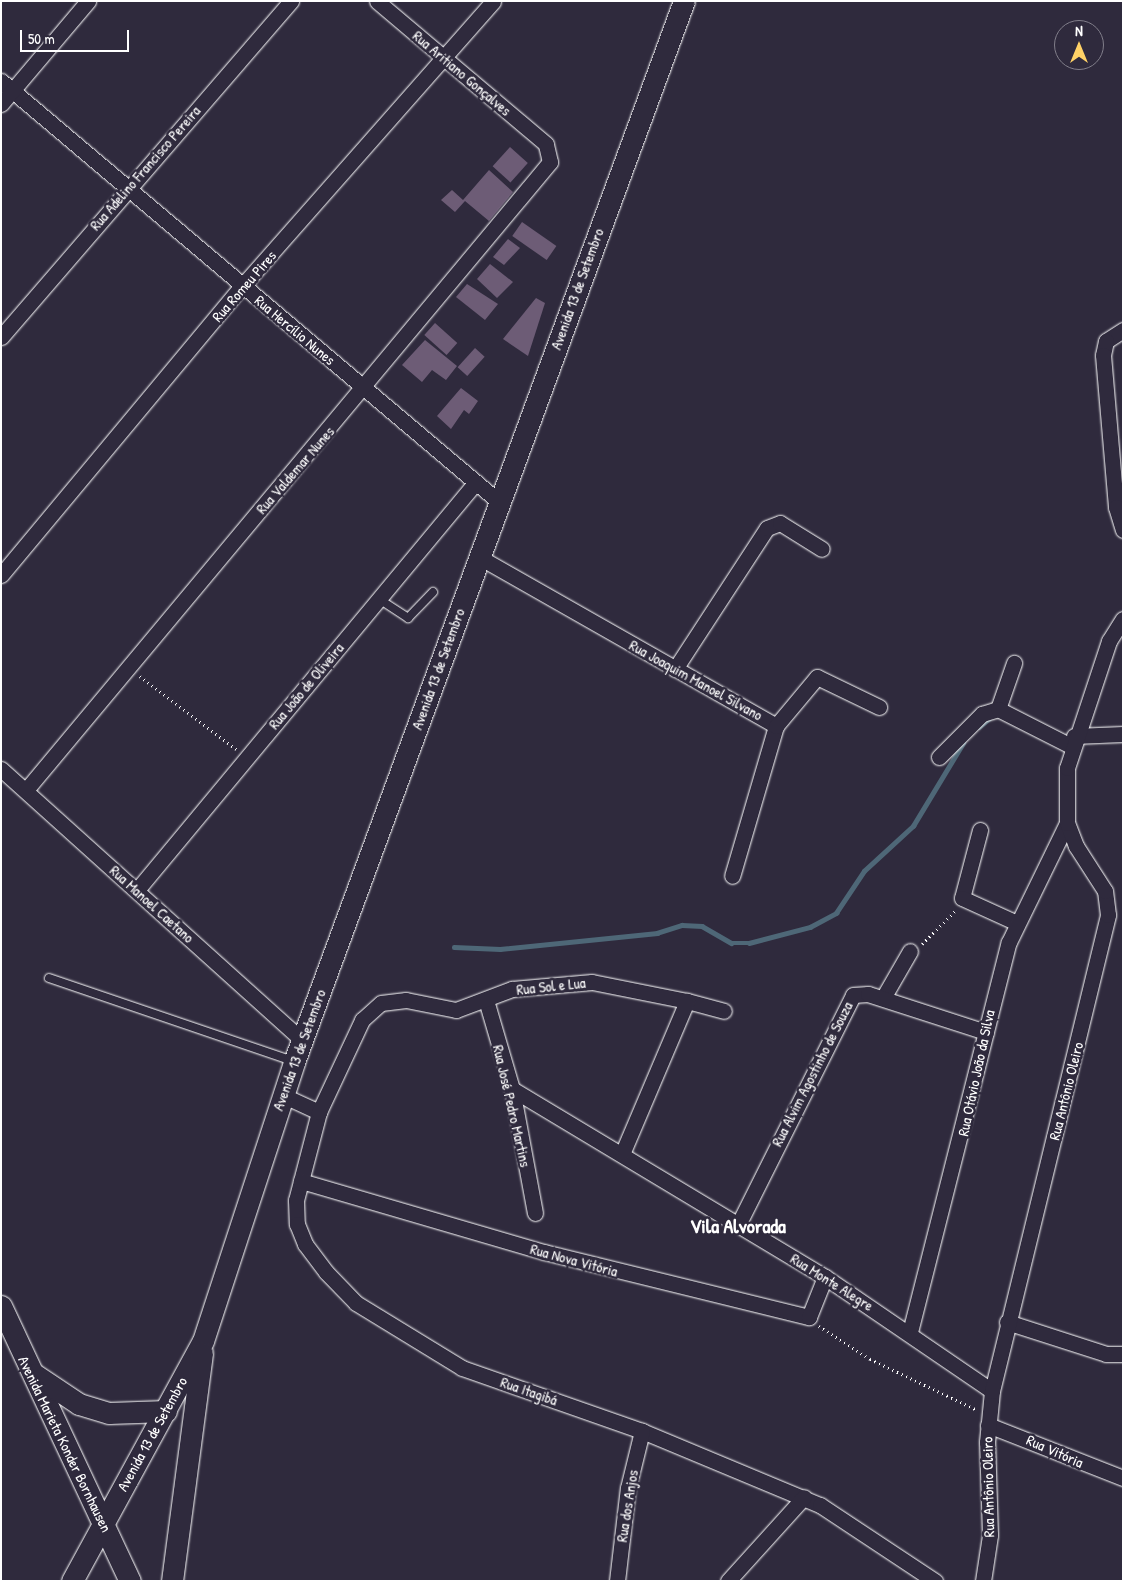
<!DOCTYPE html>
<html>
<head>
<meta charset="utf-8">
<style>
  body { margin:0 }
  #map { position:relative; width:1124px; height:1582px; overflow:hidden; background:#2f2a3d; font-family:"Patrick Hand",sans-serif }
  div>[style] { position:absolute }
  [style*='--x'] { left:calc(var(--x)*1px); top:calc(var(--y)*1px); width:calc(var(--w)*1px); rotate:calc(var(--a)*1deg) }
  .stream>* { height:4.5px; margin:-2.25px; padding:0 2.25px; transform-origin:2.25px; border-radius:2.25px; background:#4e6777 }
  .building>* { inset:0; background:#6d5c76; transform-origin:0 0 }
  .path>* { height:2.5px; margin-top:-1.25px; transform-origin:0; background:repeating-linear-gradient(90deg,#fff 0 1px,transparent 0 5px) }
  .roads { filter:drop-shadow(0 0 1px #fff) drop-shadow(0 0 1px #fff) }
  .lane>* { height:8px; margin:-4px; padding:0 4px; transform-origin:4px; border-radius:4px; background:#2f2a3d }
  .street>* { height:15px; margin:-7.5px; padding:0 7.5px; transform-origin:7.5px; border-radius:7.5px; background:#2f2a3d }
  .secondary>* { height:21px; margin:-10.5px; padding:0 10.5px; transform-origin:10.5px; border-radius:10.5px; background:#2f2a3d }
  span { translate:-50% -50%; white-space:nowrap; text-align:center; line-height:1.15; -webkit-text-stroke:5px #2f2a3d; paint-order:stroke }
  .street-label { font-size:15px; color:#fff }
  .district-label { font-size:20px; color:#fff; font-weight:700 }
  .frame { position:absolute; inset:0; border:2px solid #fff; pointer-events:none }
  .north { position:absolute; left:1054px; top:20px; width:50px; height:50px; box-sizing:border-box; background:#2f2a3d; border:1px solid #827f8b; border-radius:50%; rotate:0deg; font-size:14px; font-weight:700; line-height:20px; text-align:center; color:#fff }
  .north::after { content:''; display:block; margin:auto; width:18px; height:22px; background:#ffd166; clip-path:polygon(50% 0,100% 100%,50% 72%,0 100%) }
  .scale { position:absolute; left:20px; top:30px; width:109px; height:22px; box-sizing:border-box; border:2px solid #fff; border-top:0; padding-left:6px; font-size:15px; line-height:18px; white-space:nowrap; color:#fff; -webkit-text-stroke:4px #2f2a3d; paint-order:stroke }
</style>
</head>
<body>
<div id="map">
  <div class="stream">
    <div style="--x:979;--y:727;--w:17;--a:-40"></div>
    <div style="--x:454;--y:947;--w:46;--a:2.5"></div>
    <div style="--x:500;--y:949;--w:158;--a:-5.8"></div>
    <div style="--x:657;--y:933;--w:26;--a:-18"></div>
    <div style="--x:682;--y:925;--w:20;--a:3"></div>
    <div style="--x:702;--y:926;--w:34;--a:30"></div>
    <div style="--x:732;--y:943;--w:17;--a:0"></div>
    <div style="--x:749;--y:943;--w:63;--a:-14.7"></div>
    <div style="--x:810;--y:927;--w:30;--a:-28"></div>
    <div style="--x:836;--y:913;--w:50;--a:-56.3"></div>
    <div style="--x:864;--y:871;--w:67;--a:-42.6"></div>
    <div style="--x:913;--y:826;--w:97;--a:-58.9"></div>
  </div>
  <div class="building">
    <div style="left:510px;top:147px;width:24px;height:26px;rotate:42deg"></div>
    <div style="clip-path:polygon(489px 170px,513px 192px,489px 221px,465px 201px,455px 212px,441px 200px,452px 190px,463px 200px)"></div>
    <div style="left:522px;top:222px;width:42px;height:17px;rotate:35deg"></div>
    <div style="clip-path:polygon(508px 239px,520px 248px,504px 265px,493px 257px)"></div>
    <div style="clip-path:polygon(490px 264px,513px 282px,497px 298px,477px 279px)"></div>
    <div style="clip-path:polygon(467px 284px,498px 304px,485px 320px,456px 297px)"></div>
    <div style="clip-path:polygon(536px 298px,545px 303px,528px 356px,503px 339px)"></div>
    <div style="left:435px;top:323px;width:30px;height:16px;rotate:42deg"></div>
    <div style="clip-path:polygon(425px 340px,457px 366px,446px 380px,432px 370px,422px 382px,402px 365px)"></div>
    <div style="left:475px;top:348px;width:13px;height:26px;rotate:42deg"></div>
    <div style="clip-path:polygon(461px 388px,478px 401px,469px 414px,464px 410px,451px 429px,437px 416px)"></div>
  </div>
  <div class="path">
    <div style="--x:140;--y:676;--w:121;--a:37.2"></div>
    <div style="--x:922;--y:944;--w:48;--a:-45"></div>
    <div style="--x:819;--y:1326;--w:61;--a:32.9"></div>
    <div style="--x:870;--y:1359;--w:119;--a:25.5"></div>
  </div>
  <div class="roads">
    <div class="lane">
      <div style="--x:379;--y:599;--w:35;--a:33"></div>
      <div style="--x:408;--y:618;--w:36;--a:-46"></div>
      <div style="--x:49;--y:978;--w:258;--a:18.8"></div>
    </div>
    <div class="street">
      <div style="--x:1;--y:81;--w:651;--a:40.2"></div>
      <div style="--x:1;--y:104;--w:135;--a:-49.8"></div>
      <div style="--x:1123;--y:330;--w:20;--a:147"></div>
      <div style="--x:1106;--y:341;--w:14;--a:102"></div>
      <div style="--x:1103;--y:355;--w:153;--a:85.1"></div>
      <div style="--x:1116;--y:507;--w:24;--a:73"></div>
      <div style="--x:1;--y:337;--w:444;--a:-49.2"></div>
      <div style="--x:479;--y:557;--w:342;--a:29.6"></div>
      <div style="--x:776;--y:726;--w:156;--a:106.3"></div>
      <div style="--x:1;--y:575;--w:378;--a:-50.2"></div>
      <div style="--x:243;--y:285;--w:378;--a:-48.6"></div>
      <div style="--x:675;--y:669;--w:168;--a:-56.9"></div>
      <div style="--x:767;--y:528;--w:14;--a:-21"></div>
      <div style="--x:780;--y:523;--w:49;--a:31.8"></div>
      <div style="--x:998;--y:709;--w:49;--a:-70.8"></div>
      <div style="--x:776;--y:726;--w:64;--a:-50.1"></div>
      <div style="--x:817;--y:677;--w:69;--a:25.8"></div>
      <div style="--x:1074;--y:736;--w:49;--a:-2.3"></div>
      <div style="--x:939;--y:757;--w:61;--a:-45"></div>
      <div style="--x:982;--y:714;--w:17;--a:-17"></div>
      <div style="--x:998;--y:709;--w:82;--a:26.9"></div>
      <div style="--x:1;--y:769;--w:405;--a:42"></div>
      <div style="--x:26;--y:790;--w:818;--a:-50.16"></div>
      <div style="--x:550;--y:162;--w:18;--a:-103"></div>
      <div style="--x:546;--y:144;--w:221;--a:-139.8"></div>
      <div style="--x:980;--y:830;--w:70;--a:104.8"></div>
      <div style="--x:962;--y:898;--w:58;--a:24.4"></div>
      <div style="--x:137;--y:890;--w:530;--a:-50.28"></div>
      <div style="--x:883;--y:998;--w:54;--a:-60.1"></div>
      <div style="--x:486;--y:1000;--w:93;--a:73.7"></div>
      <div style="--x:512;--y:1089;--w:126;--a:79.5"></div>
      <div style="--x:687;--y:1001;--w:38;--a:15"></div>
      <div style="--x:512;--y:1089;--w:365;--a:31"></div>
      <div style="--x:825;--y:1277;--w:202;--a:34.3"></div>
      <div style="--x:282;--y:1095;--w:41;--a:24.7"></div>
      <div style="--x:319;--y:1112;--w:91;--a:104.6"></div>
      <div style="--x:296;--y:1200;--w:24;--a:88"></div>
      <div style="--x:297;--y:1224;--w:22;--a:68"></div>
      <div style="--x:305;--y:1244;--w:35;--a:53"></div>
      <div style="--x:326;--y:1272;--w:43;--a:45.9"></div>
      <div style="--x:356;--y:1303;--w:124;--a:31.5"></div>
      <div style="--x:462;--y:1368;--w:191;--a:19.3"></div>
      <div style="--x:642;--y:1431;--w:193;--a:22.6"></div>
      <div style="--x:820;--y:1505;--w:138;--a:33.5"></div>
      <div style="--x:319;--y:1112;--w:102;--a:-64.9"></div>
      <div style="--x:362;--y:1020;--w:25;--a:-42"></div>
      <div style="--x:381;--y:1003;--w:25;--a:-7"></div>
      <div style="--x:406;--y:1000;--w:51;--a:11.3"></div>
      <div style="--x:456;--y:1010;--w:60;--a:-20.6"></div>
      <div style="--x:512;--y:989;--w:80;--a:-5"></div>
      <div style="--x:592;--y:982;--w:97;--a:11.3"></div>
      <div style="--x:687;--y:1001;--w:164;--a:113"></div>
      <div style="--x:301;--y:1181;--w:253;--a:16.3"></div>
      <div style="--x:544;--y:1252;--w:273;--a:13.8"></div>
      <div style="--x:809;--y:1317;--w:43;--a:-68.2"></div>
      <div style="--x:738;--y:1225;--w:257;--a:-63.4"></div>
      <div style="--x:853;--y:995;--w:15;--a:-4"></div>
      <div style="--x:868;--y:994;--w:124;--a:17.9"></div>
      <div style="--x:1007;--y:1322;--w:104;--a:17.9"></div>
      <div style="--x:1106;--y:1354;--w:17;--a:0"></div>
      <div style="--x:910;--y:1332;--w:402;--a:-75.8"></div>
      <div style="--x:1009;--y:942;--w:132;--a:-64"></div>
      <div style="--x:988;--y:1425;--w:145;--a:21.4"></div>
      <div style="--x:617;--y:1581;--w:94;--a:-83.3"></div>
      <div style="--x:628;--y:1488;--w:59;--a:-76.2"></div>
      <div style="--x:728;--y:1581;--w:113;--a:-47.9"></div>
      <div style="--x:983;--y:1581;--w:47;--a:-81.3"></div>
      <div style="--x:990;--y:1535;--w:93;--a:-91.8"></div>
      <div style="--x:987;--y:1442;--w:51;--a:-84.4"></div>
      <div style="--x:992;--y:1391;--w:490;--a:-76.3"></div>
      <div style="--x:1108;--y:915;--w:24;--a:-97"></div>
      <div style="--x:1105;--y:891;--w:54;--a:-122.8"></div>
      <div style="--x:1076;--y:846;--w:25;--a:-111"></div>
      <div style="--x:1067;--y:823;--w:55;--a:-90"></div>
      <div style="--x:1067;--y:768;--w:134;--a:-71.7"></div>
      <div style="--x:1109;--y:641;--w:26;--a:-58"></div>
    </div>
    <div class="secondary">
      <div style="--x:1;--y:1306;--w:304;--a:64.9"></div>
      <div style="--x:34;--y:1374;--w:54;--a:33.7"></div>
      <div style="--x:79;--y:1404;--w:31;--a:17"></div>
      <div style="--x:109;--y:1413;--w:57;--a:-2"></div>
      <div style="--x:72;--y:1581;--w:273;--a:-61.4"></div>
      <div style="--x:203;--y:1341;--w:293;--a:-71.9"></div>
      <div style="--x:294;--y:1062;--w:1130;--a:-69.82"></div>
      <div style="--x:172;--y:1581;--w:230;--a:-82.5"></div>
    </div>
  </div>
  <div class="street-label">
    <span style="left:462px;top:73px;rotate:40deg">Rua Aritiano Gonçalves</span>
    <span style="left:145px;top:168px;rotate:-49deg">Rua Adelino Francisco Pereira</span>
    <span style="left:244px;top:286px;rotate:-49deg">Rua Romeu Pires</span>
    <span style="left:577px;top:289px;rotate:-70deg">Avenida 13 de Setembro</span>
    <span style="left:295px;top:330px;rotate:40deg">Rua Hercílio Nunes</span>
    <span style="left:295px;top:470px;rotate:-49deg">Rua Valdemar Nunes</span>
    <span style="left:438px;top:669px;rotate:-70deg">Avenida 13 de Setembro</span>
    <span style="left:696px;top:680px;rotate:29deg">Rua Joaquim Manoel Silvano</span>
    <span style="left:306px;top:686px;rotate:-50deg">Rua João de Oliveira</span>
    <span style="left:152px;top:904px;rotate:42deg">Rua Manoel Caetano</span>
    <span style="left:551px;top:986px;rotate:-6deg">Rua Sol e Lua</span>
    <span style="left:299px;top:1050px;rotate:-70deg">Avenida 13 de Setembro</span>
    <span style="left:976px;top:1073px;rotate:-78deg">Rua Otávio João da Silva</span>
    <span style="left:812px;top:1074px;rotate:-63deg">Rua Alvim Agostinho de Souza</span>
    <span style="left:1066px;top:1091px;rotate:-76deg">Rua Antônio Oleiro</span>
    <span style="left:512px;top:1106px;rotate:77deg">Rua José Pedro Martins</span>
    <span style="left:574px;top:1260px;rotate:15deg">Rua Nova Vitória</span>
    <span style="left:832px;top:1282px;rotate:32deg">Rua Monte Alegre</span>
    <span style="left:529px;top:1391px;rotate:19deg">Rua Itagibá</span>
    <span style="left:152px;top:1434px;rotate:-61deg">Avenida 13 de Setembro</span>
    <span style="left:65px;top:1444px;rotate:64deg">Avenida Marieta Konder Bornhausen</span>
    <span style="left:1055px;top:1451px;rotate:24deg">Rua Vitória</span>
    <span style="left:988px;top:1487px;rotate:-91deg">Rua Antônio Oleiro</span>
    <span style="left:627px;top:1506px;rotate:-81deg">Rua dos Anjos</span>
  </div>
  <div class="district-label">
    <span style="left:738px;top:1225px">Vila Alvorada</span>
  </div>
  <div class="frame"></div>
  <div class="north">N</div>
  <div class="scale">50 m</div>
</div>
</body>
</html>
